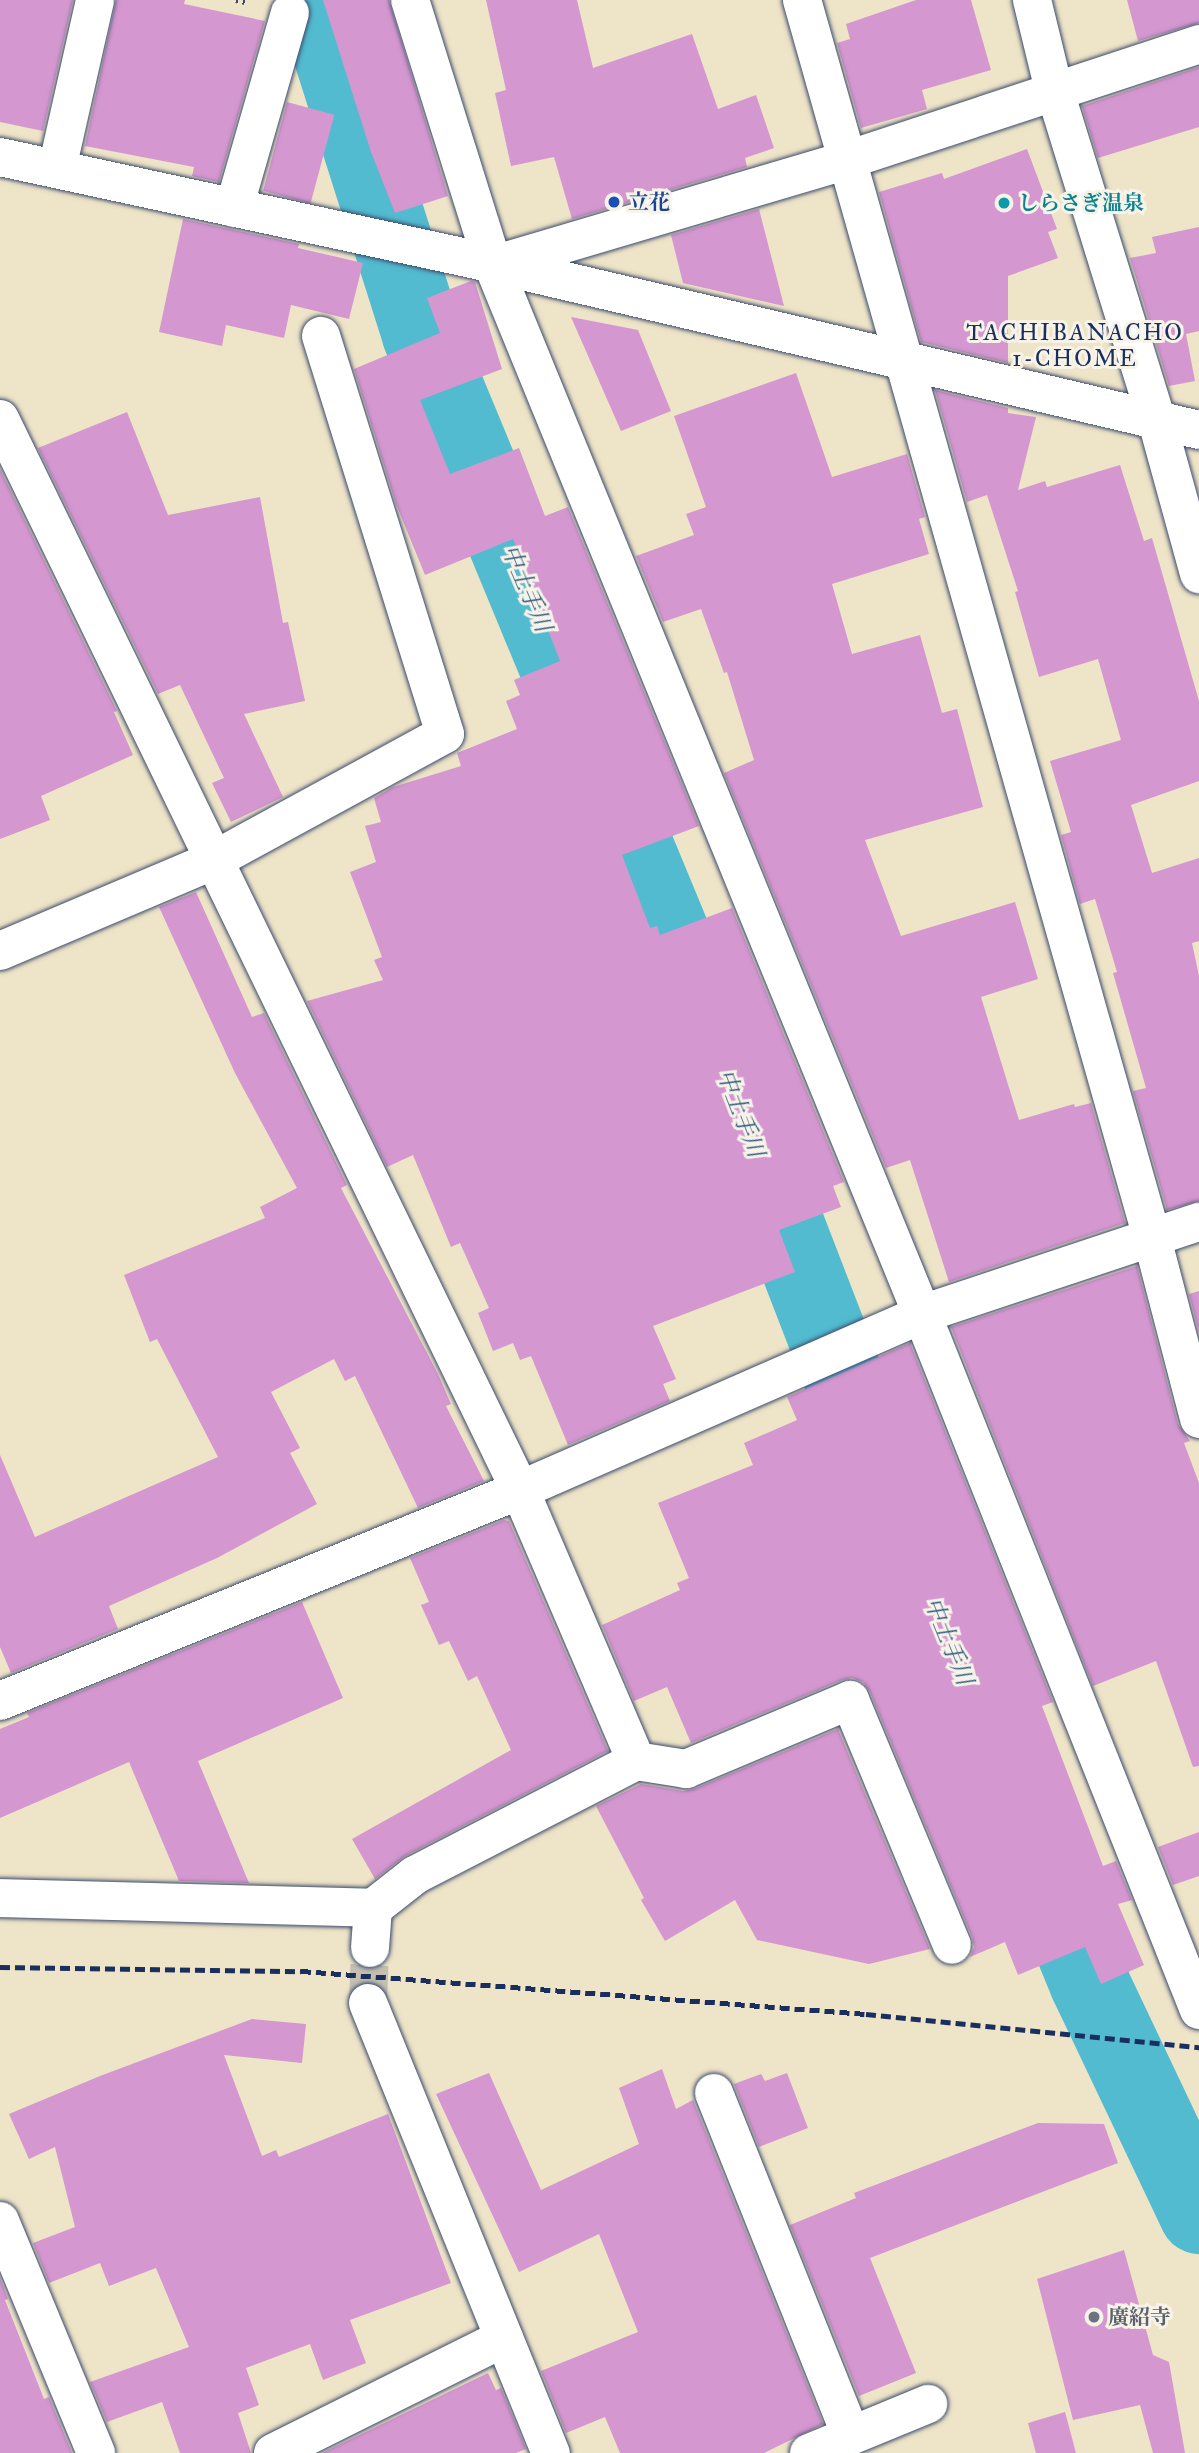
<!DOCTYPE html>
<html>
<head>
<meta charset="utf-8">
<style>
  body { margin:0 }
  #map { position:relative; width:1199px; height:2453px; overflow:hidden; background:#eee4c7; font-family:"IM FELL Great Primer","Noto Serif JP",serif }
  div>[style] { position:absolute }
  [style*='--x'] { left:calc(var(--x)*1px); top:calc(var(--y)*1px); width:calc(var(--w)*1px); rotate:calc(var(--a)*1deg) }
  .river>* { height:80px; margin:-40px; padding:0 40px; transform-origin:40px; border-radius:40px; background:#52bbcf }
  .building>* { inset:0; background:#d597d0; transform-origin:0 0 }
  .minor-tunnel>* { height:38px; margin-top:-19px; transform-origin:0; background:repeating-linear-gradient(90deg,#c4c0b2 0 38px,transparent 0 57px) }
  .path>* { height:4.5px; margin-top:-2.25px; transform-origin:0; background:repeating-linear-gradient(90deg,#3b4a6e 0 2px,transparent 0 7px) }
  .roads { filter:drop-shadow(0 0 2px #3b4a6e) drop-shadow(0 0 2px #3b4a6e) }
  .minor>* { height:38px; margin:-19px; padding:0 19px; transform-origin:19px; border-radius:19px; background:#fff }
  .tertiary>* { height:38px; margin:-19px; padding:0 19px; transform-origin:19px; border-radius:19px; background:#fff }
  .rail>* { height:5px; margin-top:-2.5px; transform-origin:0; background:repeating-linear-gradient(90deg,#1b2f5e 0 10px,transparent 0 15px) }
  .dots>* { width:19px; height:19px; translate:-50% -50%; box-sizing:border-box; border:4px solid #f7f3e8; border-radius:50% }
  span { translate:-50% -50%; white-space:nowrap; text-align:center; line-height:1.15; -webkit-text-stroke:6px #f7f3e8; paint-order:stroke }
  .transit-label { font-size:21px; color:#164399; font-weight:700 }
  .left { translate:0 -50%; text-align:left }
  .culture-label { font-size:21px; color:#0d838f; font-weight:700 }
  .worship-label { font-size:21px; color:#5b616d; font-weight:700 }
  .neighbourhood-label { font-size:23px; color:#1b2f5e; letter-spacing:2px }
  .water-label { font-size:23px; color:#2c5980; font-style:italic }
</style>
</head>
<body>
<div id="map">
  <div class="river">
    <div style="--x:316;--y:0;--w:351;--a:72.4"></div>
    <div style="--x:422;--y:335;--w:746;--a:67.53"></div>
    <div style="--x:707;--y:1024;--w:486;--a:68.9"></div>
    <div style="--x:1034;--y:1848;--w:145;--a:67.7"></div>
    <div style="--x:1089;--y:1982;--w:257;--a:64.6"></div>
  </div>
  <div class="building">
    <div style="clip-path:polygon(0 0,73px 0,43px 131px,0 122px)"></div>
    <div style="clip-path:polygon(116px 0,185px 0,184px 4px,265px 21px,219px 182px,192px 176px,194px 167px,85px 146px)"></div>
    <div style="clip-path:polygon(323px 0,389px 0,448px 196px,395px 213px,371px 152px)"></div>
    <div style="clip-path:polygon(486px 0,577px 0,593px 68px,692px 34px,718px 109px,756px 95px,774px 148px,745px 158px,747px 167px,572px 219px,554px 157px,511px 166px,495px 93px,506px 90px)"></div>
    <div style="clip-path:polygon(916px 0,971px 0,991px 70px,922px 90px,927px 109px,861px 128px,837px 43px,850px 39px,846px 24px)"></div>
    <div style="clip-path:polygon(1127px 0,1199px 0,1199px 23px,1138px 41px)"></div>
    <div style="clip-path:polygon(1199px 67px,1199px 127px,1098px 158px,1082px 106px)"></div>
    <div style="left:287px;top:102px;width:49px;height:92px;rotate:15deg"></div>
    <div style="clip-path:polygon(1027px 149px,1057px 229px,1048px 232px,1058px 258px,1008px 276px,1008px 363px,921px 342px,879px 192px,942px 173px,944px 179px)"></div>
    <div style="clip-path:polygon(759px 209px,784px 306px,683px 283px,671px 235px)"></div>
    <div style="clip-path:polygon(183px 219px,299px 244px,298px 248px,363px 263px,349px 319px,291px 305px,284px 338px,226px 325px,222px 346px,159px 332px)"></div>
    <div style="clip-path:polygon(1199px 227px,1199px 331px,1186px 334px,1195px 381px,1169px 386px,1130px 258px,1156px 253px,1152px 237px)"></div>
    <div style="clip-path:polygon(471px 281px,475px 282px,502px 369px,420px 400px,450px 474px,519px 448px,545px 516px,568px 507px,699px 826px,622px 855px,650px 928px,657px 926px,660px 935px,732px 908px,844px 1182px,833px 1186px,841px 1207px,779px 1230px,795px 1272px,653px 1326px,676px 1379px,663px 1384px,670px 1401px,568px 1445px,531px 1356px,520px 1360px,513px 1343px,493px 1351px,478px 1313px,489px 1308px,460px 1243px,451px 1247px,413px 1155px,387px 1167px,307px 1001px,383px 980px,374px 960px,382px 957px,350px 872px,376px 862px,365px 826px,381px 822px,374px 798px,393px 787px,461px 766px,457px 753px,517px 729px,506px 701px,520px 695px,514px 680px,560px 661px,513px 539px,425px 575px,396px 504px,354px 369px,440px 333px,427px 298px)"></div>
    <div style="clip-path:polygon(571px 317px,638px 330px,671px 411px,621px 431px)"></div>
    <div style="clip-path:polygon(796px 373px,832px 477px,907px 454px,925px 517px,919px 519px,929px 554px,832px 584px,852px 654px,920px 635px,942px 713px,957px 709px,983px 807px,865px 840px,901px 936px,1015px 902px,1038px 979px,981px 997px,1019px 1120px,1074px 1104px,1075px 1107px,1091px 1103px,1125px 1223px,949px 1282px,910px 1160px,886px 1168px,724px 773px,754px 760px,727px 672px,724px 673px,701px 609px,663px 622px,636px 556px,694px 535px,686px 514px,706px 507px,674px 416px)"></div>
    <div style="clip-path:polygon(935px 390px,1008px 408px,1008px 413px,1036px 417px,1018px 490px,1045px 481px,1047px 487px,1120px 465px,1144px 541px,1152px 538px,1199px 701px,1199px 781px,1131px 805px,1152px 873px,1199px 858px,1199px 941px,1192px 943px,1199px 976px,1199px 1201px,1167px 1210px,1133px 1091px,1146px 1088px,1113px 973px,1117px 972px,1095px 899px,1080px 904px,1061px 835px,1071px 832px,1050px 761px,1121px 740px,1098px 659px,1039px 677px,1015px 592px,1018px 591px,987px 495px,967px 502px)"></div>
    <div style="clip-path:polygon(127px 412px,168px 515px,260px 497px,283px 623px,288px 622px,305px 701px,244px 714px,283px 797px,231px 822px,212px 783px,224px 778px,180px 685px,158px 694px,38px 448px)"></div>
    <div style="clip-path:polygon(0 469px,117px 711px,114px 712px,133px 755px,41px 796px,50px 820px,0 839px)"></div>
    <div style="clip-path:polygon(196px 892px,252px 1017px,264px 1013px,347px 1185px,341px 1188px,438px 1374px,451px 1404px,446px 1406px,484px 1481px,418px 1508px,355px 1376px,345px 1381px,334px 1359px,271px 1392px,300px 1448px,290px 1453px,317px 1504px,217px 1558px,109px 1606px,118px 1629px,11px 1673px,0 1647px,0 1455px,35px 1537px,218px 1457px,157px 1339px,150px 1342px,124px 1275px,265px 1218px,260px 1207px,297px 1188px,235px 1073px,159px 907px)"></div>
    <div style="clip-path:polygon(1137px 1266px,1178px 1424px,1190px 1441px,1184px 1443px,1199px 1483px,1199px 1766px,1193px 1767px,1156px 1661px,1093px 1686px,951px 1327px)"></div>
    <div style="clip-path:polygon(1199px 1291px,1199px 1332px,1189px 1294px)"></div>
    <div style="clip-path:polygon(910px 1343px,1053px 1702px,1042px 1706px,1103px 1866px,1116px 1861px,1132px 1900px,1118px 1904px,1144px 1965px,1101px 1984px,1085px 1947px,1018px 1975px,1005px 1942px,970px 1957px,974px 1947px,972px 1937px,870px 1692px,863px 1682px,852px 1678px,842px 1680px,691px 1743px,667px 1687px,634px 1701px,602px 1625px,680px 1590px,677px 1583px,689px 1578px,658px 1503px,753px 1465px,744px 1443px,797px 1420px,787px 1397px)"></div>
    <div style="clip-path:polygon(504px 1520px,509px 1521px,608px 1751px,405px 1856px,375px 1879px,352px 1839px,511px 1750px,477px 1676px,468px 1681px,449px 1641px,439px 1645px,421px 1605px,429px 1602px,410px 1558px)"></div>
    <div style="clip-path:polygon(302px 1602px,343px 1698px,198px 1761px,249px 1883px,179px 1881px,129px 1762px,0 1818px,0 1729px,29px 1717px,27px 1713px)"></div>
    <div style="clip-path:polygon(838px 1729px,930px 1949px,869px 1964px,757px 1940px,735px 1900px,665px 1941px,641px 1900px,644px 1898px,596px 1806px,641px 1784px,683px 1791px,694px 1789px)"></div>
    <div style="clip-path:polygon(1199px 1832px,1199px 1876px,1173px 1885px,1158px 1847px)"></div>
    <div style="clip-path:polygon(252px 2019px,306px 2024px,302px 2063px,224px 2055px,262px 2156px,276px 2150px,279px 2157px,388px 2114px,451px 2283px,350px 2320px,366px 2363px,323px 2380px,310px 2344px,246px 2368px,259px 2405px,238px 2413px,251px 2453px,180px 2453px,162px 2402px,107px 2422px,90px 2382px,189px 2347px,156px 2268px,109px 2286px,100px 2263px,49px 2283px,33px 2243px,75px 2227px,55px 2147px,29px 2159px,9px 2114px,100px 2076px)"></div>
    <div style="clip-path:polygon(662px 2069px,676px 2109px,693px 2100px,823px 2424px,764px 2453px,620px 2453px,605px 2417px,566px 2433px,541px 2371px,638px 2332px,599px 2234px,519px 2272px,436px 2094px,489px 2073px,541px 2190px,639px 2144px,619px 2088px)"></div>
    <div style="clip-path:polygon(787px 2073px,808px 2128px,759px 2147px,734px 2084px,761px 2074px,765px 2081px)"></div>
    <div style="clip-path:polygon(1038px 2123px,1104px 2124px,1118px 2163px,870px 2258px,916px 2373px,859px 2396px,790px 2225px,856px 2198px,854px 2193px)"></div>
    <div style="clip-path:polygon(1124px 2250px,1153px 2355px,1169px 2362px,1185px 2453px,1153px 2453px,1140px 2405px,1073px 2420px,1037px 2279px)"></div>
    <div style="clip-path:polygon(0 2278px,8px 2299px,5px 2300px,44px 2399px,49px 2397px,72px 2453px,0 2453px)"></div>
    <div style="clip-path:polygon(488px 2373px,496px 2390px,501px 2388px,526px 2449px,516px 2453px,322px 2453px)"></div>
    <div style="clip-path:polygon(1065px 2412px,1076px 2453px,1036px 2453px,1028px 2423px)"></div>
  </div>
  <div class="minor-tunnel">
    <div style="--x:368;--y:2003;--w:55;--a:-87.9"></div>
  </div>
  <div class="path">
    <div style="--x:236;--y:0;--w:13;--a:13"></div>
  </div>
  <div class="roads">
    <div class="minor">
      <div style="--x:410;--y:0;--w:278;--a:72.6"></div>
      <div style="--x:493;--y:265;--w:1133;--a:67.76"></div>
      <div style="--x:922;--y:1314;--w:749;--a:68.3"></div>
      <div style="--x:802;--y:0;--w:1287;--a:74.21"></div>
      <div style="--x:1152;--y:1238;--w:187;--a:75.4"></div>
      <div style="--x:1032;--y:0;--w:84;--a:76.3"></div>
      <div style="--x:1052;--y:82;--w:355;--a:72.8"></div>
      <div style="--x:1157;--y:421;--w:159;--a:74.6"></div>
      <div style="--x:57;--y:169;--w:173;--a:-77.3"></div>
      <div style="--x:234;--y:208;--w:203;--a:-74"></div>
      <div style="--x:493;--y:265;--w:369;--a:-16.5"></div>
      <div style="--x:847;--y:160;--w:371;--a:-18.2"></div>
      <div style="--x:0;--y:419;--w:1191;--a:64.1"></div>
      <div style="--x:520;--y:1490;--w:295;--a:66.8"></div>
      <div style="--x:636;--y:1761;--w:249;--a:152.7"></div>
      <div style="--x:415;--y:1875;--w:53;--a:141.8"></div>
      <div style="--x:0;--y:951;--w:233;--a:-23"></div>
      <div style="--x:214;--y:860;--w:263;--a:-28.6"></div>
      <div style="--x:445;--y:734;--w:417;--a:-107.3"></div>
      <div style="--x:0;--y:1701;--w:561;--a:-22.09"></div>
      <div style="--x:520;--y:1490;--w:439;--a:-23.6"></div>
      <div style="--x:922;--y:1314;--w:292;--a:-18.4"></div>
      <div style="--x:636;--y:1761;--w:51;--a:9.1"></div>
      <div style="--x:686;--y:1769;--w:178;--a:-22.8"></div>
      <div style="--x:850;--y:1700;--w:265;--a:67.4"></div>
      <div style="--x:0;--y:1898;--w:373;--a:1.5"></div>
      <div style="--x:373;--y:1908;--w:40;--a:94.3"></div>
      <div style="--x:368;--y:2003;--w:486;--a:67.9"></div>
      <div style="--x:714;--y:2093;--w:368;--a:68.2"></div>
      <div style="--x:0;--y:2221;--w:251;--a:67.5"></div>
      <div style="--x:273;--y:2453;--w:258;--a:-26.5"></div>
      <div style="--x:809;--y:2453;--w:129;--a:-22.4"></div>
    </div>
    <div class="tertiary">
      <div style="--x:0;--y:157;--w:487;--a:12.2"></div>
      <div style="--x:476;--y:260;--w:743;--a:13.23"></div>
    </div>
  </div>
  <div class="rail">
    <div style="--x:0;--y:1967;--w:301;--a:0.8"></div>
    <div style="--x:301;--y:1971;--w:567;--a:4.35"></div>
    <div style="--x:866;--y:2014;--w:335;--a:5.7"></div>
  </div>
  <div class="dots">
    <div style="left:614px;top:202px;background:#1a4fb4"></div>
    <div style="left:1004px;top:203px;background:#0f9aa8"></div>
    <div style="left:1094px;top:2317px;background:#6b7280"></div>
  </div>
  <div class="transit-label">
    <span class="left" style="left:628px;top:202px">立花</span>
  </div>
  <div class="culture-label">
    <span class="left" style="left:1018px;top:203px">しらさぎ温泉</span>
  </div>
  <div class="worship-label">
    <span class="left" style="left:1108px;top:2317px">廣紹寺</span>
  </div>
  <div class="neighbourhood-label">
    <span style="left:1075px;top:345px">TACHIBANACHO<br>1-CHOME</span>
  </div>
  <div class="water-label">
    <span style="left:527px;top:588px;rotate:67deg">中土手川</span>
    <span style="left:741px;top:1113px;rotate:69deg">中土手川</span>
    <span style="left:949px;top:1641px;rotate:68deg">中土手川</span>
  </div>
</div>
</body>
</html>
